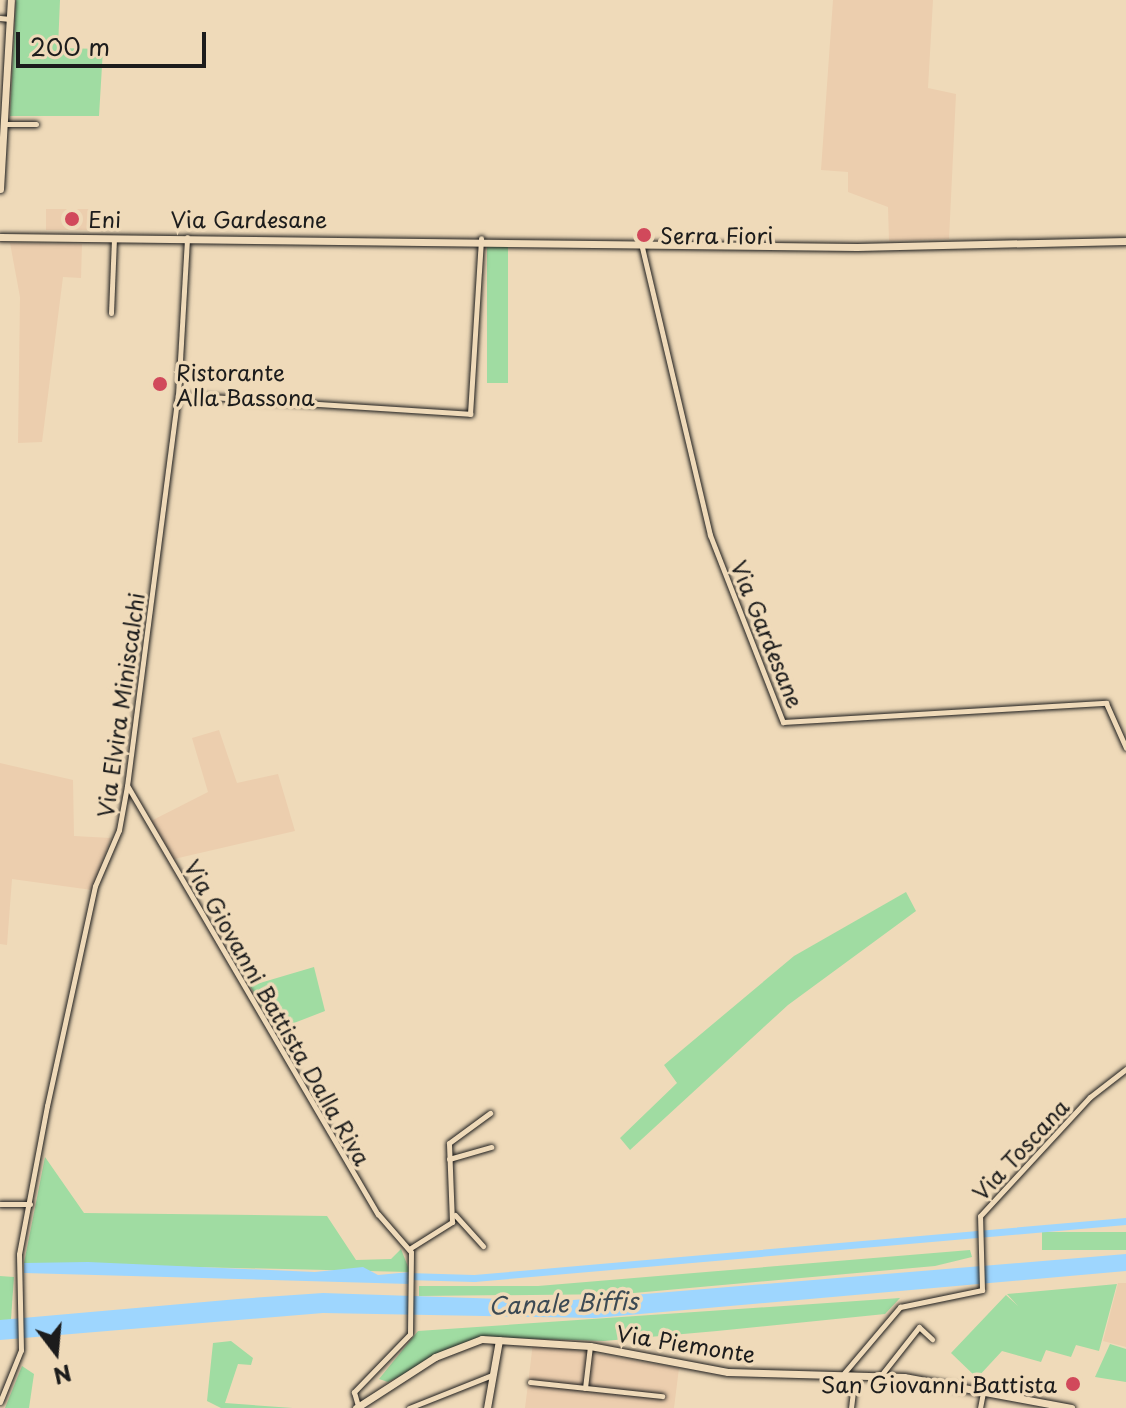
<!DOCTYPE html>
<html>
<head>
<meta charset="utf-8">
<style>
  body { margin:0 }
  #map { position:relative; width:1126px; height:1408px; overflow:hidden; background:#efdab9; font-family:"Playpen Sans",sans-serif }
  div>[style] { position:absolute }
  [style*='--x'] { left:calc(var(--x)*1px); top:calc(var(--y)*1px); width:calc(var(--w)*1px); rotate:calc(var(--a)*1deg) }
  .built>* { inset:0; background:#ecceae; transform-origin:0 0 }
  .green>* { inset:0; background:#a0dca2; transform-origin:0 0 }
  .water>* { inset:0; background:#9ed6fe }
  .canal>* { height:7px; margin:-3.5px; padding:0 3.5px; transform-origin:3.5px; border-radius:3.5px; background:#9ed6fe }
  .roads { filter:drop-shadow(0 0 2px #1c1c1c) drop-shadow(0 0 2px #1c1c1c) }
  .street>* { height:5px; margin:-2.5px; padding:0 2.5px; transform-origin:2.5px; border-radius:2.5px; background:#efdab9 }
  .secondary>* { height:7px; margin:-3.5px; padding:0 3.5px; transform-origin:3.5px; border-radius:3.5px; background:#efdab9 }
  .dots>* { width:22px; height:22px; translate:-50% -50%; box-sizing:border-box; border:4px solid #efdab9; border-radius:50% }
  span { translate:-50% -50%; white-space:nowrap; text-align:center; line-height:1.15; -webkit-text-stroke:7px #efdab9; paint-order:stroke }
  .poi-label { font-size:22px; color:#1c1c1c }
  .left { translate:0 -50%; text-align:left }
  .right { translate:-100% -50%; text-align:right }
  .street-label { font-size:22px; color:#1c1c1c }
  .water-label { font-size:24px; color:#3c4a54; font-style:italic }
  .north { position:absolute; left:16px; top:1312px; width:80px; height:80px; -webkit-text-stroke:6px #efdab9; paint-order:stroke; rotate:164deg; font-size:22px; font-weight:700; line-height:32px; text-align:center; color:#1c1c1c }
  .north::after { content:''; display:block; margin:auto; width:28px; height:36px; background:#1c1c1c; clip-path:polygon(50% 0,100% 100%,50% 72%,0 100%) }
  .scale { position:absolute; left:16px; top:32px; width:190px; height:36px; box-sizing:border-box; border:4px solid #1c1c1c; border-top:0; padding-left:10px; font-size:24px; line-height:28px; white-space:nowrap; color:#1c1c1c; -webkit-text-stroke:6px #efdab9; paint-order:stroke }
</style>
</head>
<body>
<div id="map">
  <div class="built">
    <div style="clip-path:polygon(833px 0,933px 0,928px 88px,956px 94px,949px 239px,889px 241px,888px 207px,848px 192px,848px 172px,821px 170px)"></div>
    <div style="left:96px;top:209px;width:21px;height:50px;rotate:90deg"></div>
    <div style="clip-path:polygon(10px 243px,82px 244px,81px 278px,63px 277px,42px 442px,18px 443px,20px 297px)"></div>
    <div style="clip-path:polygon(219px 730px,237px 783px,278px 774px,295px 831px,174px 859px,151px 821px,208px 792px,192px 738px)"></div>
    <div style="clip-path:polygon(0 763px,73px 780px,74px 836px,111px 838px,92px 890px,12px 879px,7px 945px,0 944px)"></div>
    <div style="clip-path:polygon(1118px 1283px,1126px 1283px,1126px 1347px,1103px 1341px)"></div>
    <div style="clip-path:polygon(533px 1343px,679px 1368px,674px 1408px,525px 1408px)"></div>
  </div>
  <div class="green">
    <div style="clip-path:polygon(16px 0,60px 0,58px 48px,103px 49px,99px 116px,10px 116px)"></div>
    <div style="left:487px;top:245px;width:21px;height:138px"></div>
    <div style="clip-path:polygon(906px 892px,916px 911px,788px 1005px,630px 1150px,620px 1138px,677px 1083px,664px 1065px,794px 956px)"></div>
    <div style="clip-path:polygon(314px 967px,325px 1011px,276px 1030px,250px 986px)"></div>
    <div style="clip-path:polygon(45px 1157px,84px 1213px,327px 1216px,356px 1260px,391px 1259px,401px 1249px,410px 1272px,24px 1263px)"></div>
    <div style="left:1126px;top:1232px;width:18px;height:84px;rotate:90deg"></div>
    <div style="clip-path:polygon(970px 1250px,972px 1257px,935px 1266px,623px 1294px,419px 1296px,419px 1286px,538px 1286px)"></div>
    <div style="left:0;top:1276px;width:14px;height:44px;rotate:4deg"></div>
    <div style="clip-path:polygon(1117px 1284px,1099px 1351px,1076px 1345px,1071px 1357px,1046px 1350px,1041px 1362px,1002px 1351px,977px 1378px,951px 1353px,1006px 1295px,1018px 1306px,1007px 1294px)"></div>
    <div style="clip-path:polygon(900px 1298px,885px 1314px,717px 1331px,604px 1341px,481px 1337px,388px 1382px,379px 1379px,418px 1331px)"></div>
    <div style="clip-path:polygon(231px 1341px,253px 1358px,251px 1365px,238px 1364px,225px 1403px,293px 1408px,221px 1408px,207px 1401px,213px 1343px)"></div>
    <div style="clip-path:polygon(1110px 1344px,1126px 1349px,1126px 1382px,1095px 1377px)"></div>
    <div style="clip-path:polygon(22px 1366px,34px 1374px,29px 1408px,5px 1408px)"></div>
  </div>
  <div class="water">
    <div style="clip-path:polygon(1126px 1254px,1126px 1271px,595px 1318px,323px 1313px,0 1340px,0 1320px,238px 1299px,323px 1293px,561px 1301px)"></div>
    <div style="clip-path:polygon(88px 1262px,315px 1272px,363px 1267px,378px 1275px,410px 1272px,410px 1284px,24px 1273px,24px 1263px)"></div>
  </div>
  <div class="canal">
    <div style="--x:407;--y:1276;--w:67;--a:1.7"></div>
    <div style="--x:474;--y:1278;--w:654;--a:-5"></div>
  </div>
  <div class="roads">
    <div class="street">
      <div style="--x:0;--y:18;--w:10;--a:6"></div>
      <div style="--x:4;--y:124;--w:32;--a:0"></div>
      <div style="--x:641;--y:243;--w:300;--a:76.7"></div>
      <div style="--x:710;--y:535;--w:201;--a:68.7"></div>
      <div style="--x:783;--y:722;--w:324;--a:-3.4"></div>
      <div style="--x:1106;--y:703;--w:49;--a:66"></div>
      <div style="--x:111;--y:313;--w:75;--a:-87.7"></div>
      <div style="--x:178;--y:395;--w:293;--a:3.7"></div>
      <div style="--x:470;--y:414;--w:176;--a:-86.4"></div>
      <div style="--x:128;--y:787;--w:495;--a:59.7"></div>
      <div style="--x:378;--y:1214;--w:50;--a:49"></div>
      <div style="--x:411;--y:1252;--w:82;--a:90.7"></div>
      <div style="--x:410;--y:1334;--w:81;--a:134"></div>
      <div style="--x:354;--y:1392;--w:15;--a:74"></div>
      <div style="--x:449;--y:1159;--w:44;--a:-15.9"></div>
      <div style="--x:0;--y:1204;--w:30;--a:0"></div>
      <div style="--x:455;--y:1215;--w:42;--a:47.9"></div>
      <div style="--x:409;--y:1249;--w:51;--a:-32.1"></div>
      <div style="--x:452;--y:1222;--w:79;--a:-92.2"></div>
      <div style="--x:449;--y:1143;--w:51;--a:-36.2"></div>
      <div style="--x:844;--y:1373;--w:87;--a:-49.7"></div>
      <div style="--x:900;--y:1307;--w:84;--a:-11.7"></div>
      <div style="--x:982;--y:1290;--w:74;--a:-91.5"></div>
      <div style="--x:980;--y:1216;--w:162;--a:-47.3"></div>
      <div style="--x:1090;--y:1097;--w:46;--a:-37.9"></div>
      <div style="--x:882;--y:1374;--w:60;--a:-51.8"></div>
      <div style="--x:919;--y:1327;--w:18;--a:43"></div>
      <div style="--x:530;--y:1382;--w:133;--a:6.1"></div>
      <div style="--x:585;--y:1388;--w:42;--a:-83.2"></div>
      <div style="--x:0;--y:1402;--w:56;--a:-68"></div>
      <div style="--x:21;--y:1350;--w:96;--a:-91.2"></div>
      <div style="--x:19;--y:1254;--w:151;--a:-79.3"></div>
      <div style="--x:47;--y:1106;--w:225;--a:-77.7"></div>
      <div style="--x:95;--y:886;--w:61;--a:-66.8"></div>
      <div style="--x:119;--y:830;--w:45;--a:-79.7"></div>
      <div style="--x:127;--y:786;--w:394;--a:-82.6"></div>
      <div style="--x:178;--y:395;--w:158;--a:-86.7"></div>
      <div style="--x:409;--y:1408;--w:89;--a:-21.7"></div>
      <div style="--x:851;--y:1408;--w:33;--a:-83"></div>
      <div style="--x:980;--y:1408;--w:16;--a:-79"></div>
    </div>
    <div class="secondary">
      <div style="--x:0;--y:189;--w:189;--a:-86.7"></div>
      <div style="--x:0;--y:237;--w:857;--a:0.67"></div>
      <div style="--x:857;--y:247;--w:269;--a:-1.3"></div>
      <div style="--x:356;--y:1408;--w:94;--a:-32.8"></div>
      <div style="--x:435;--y:1357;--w:50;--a:-21"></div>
      <div style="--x:482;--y:1339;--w:108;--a:3.7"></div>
      <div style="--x:590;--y:1346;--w:140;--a:10.7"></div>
      <div style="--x:728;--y:1372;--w:176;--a:1.6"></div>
      <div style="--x:904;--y:1377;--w:170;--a:10.5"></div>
      <div style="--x:487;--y:1408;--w:69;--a:-80"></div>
    </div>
  </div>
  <div class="dots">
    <div style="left:72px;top:219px;background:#d1495b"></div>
    <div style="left:644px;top:235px;background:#d1495b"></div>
    <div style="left:160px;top:384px;background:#d1495b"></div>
    <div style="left:1073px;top:1384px;background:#d1495b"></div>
  </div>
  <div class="poi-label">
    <span class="left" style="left:88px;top:219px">Eni</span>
    <span class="left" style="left:660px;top:235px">Serra Fiori</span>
    <span class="left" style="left:176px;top:384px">Ristorante<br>Alla Bassona</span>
    <span class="right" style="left:1057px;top:1384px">San Giovanni Battista</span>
  </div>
  <div class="street-label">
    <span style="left:249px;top:219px">Via Gardesane</span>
    <span style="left:768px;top:634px;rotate:68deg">Via Gardesane</span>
    <span style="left:120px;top:705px;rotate:-82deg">Via Elvira Miniscalchi</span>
    <span style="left:278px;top:1012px;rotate:60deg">Via Giovanni Battista Dalla Riva</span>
    <span style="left:1020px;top:1149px;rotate:-47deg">Via Toscana</span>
    <span style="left:686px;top:1343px;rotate:9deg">Via Piemonte</span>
  </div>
  <div class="water-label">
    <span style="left:563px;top:1303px;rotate:-2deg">Canale Biffis</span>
  </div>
  <div class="north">N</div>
  <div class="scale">200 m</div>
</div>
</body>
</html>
